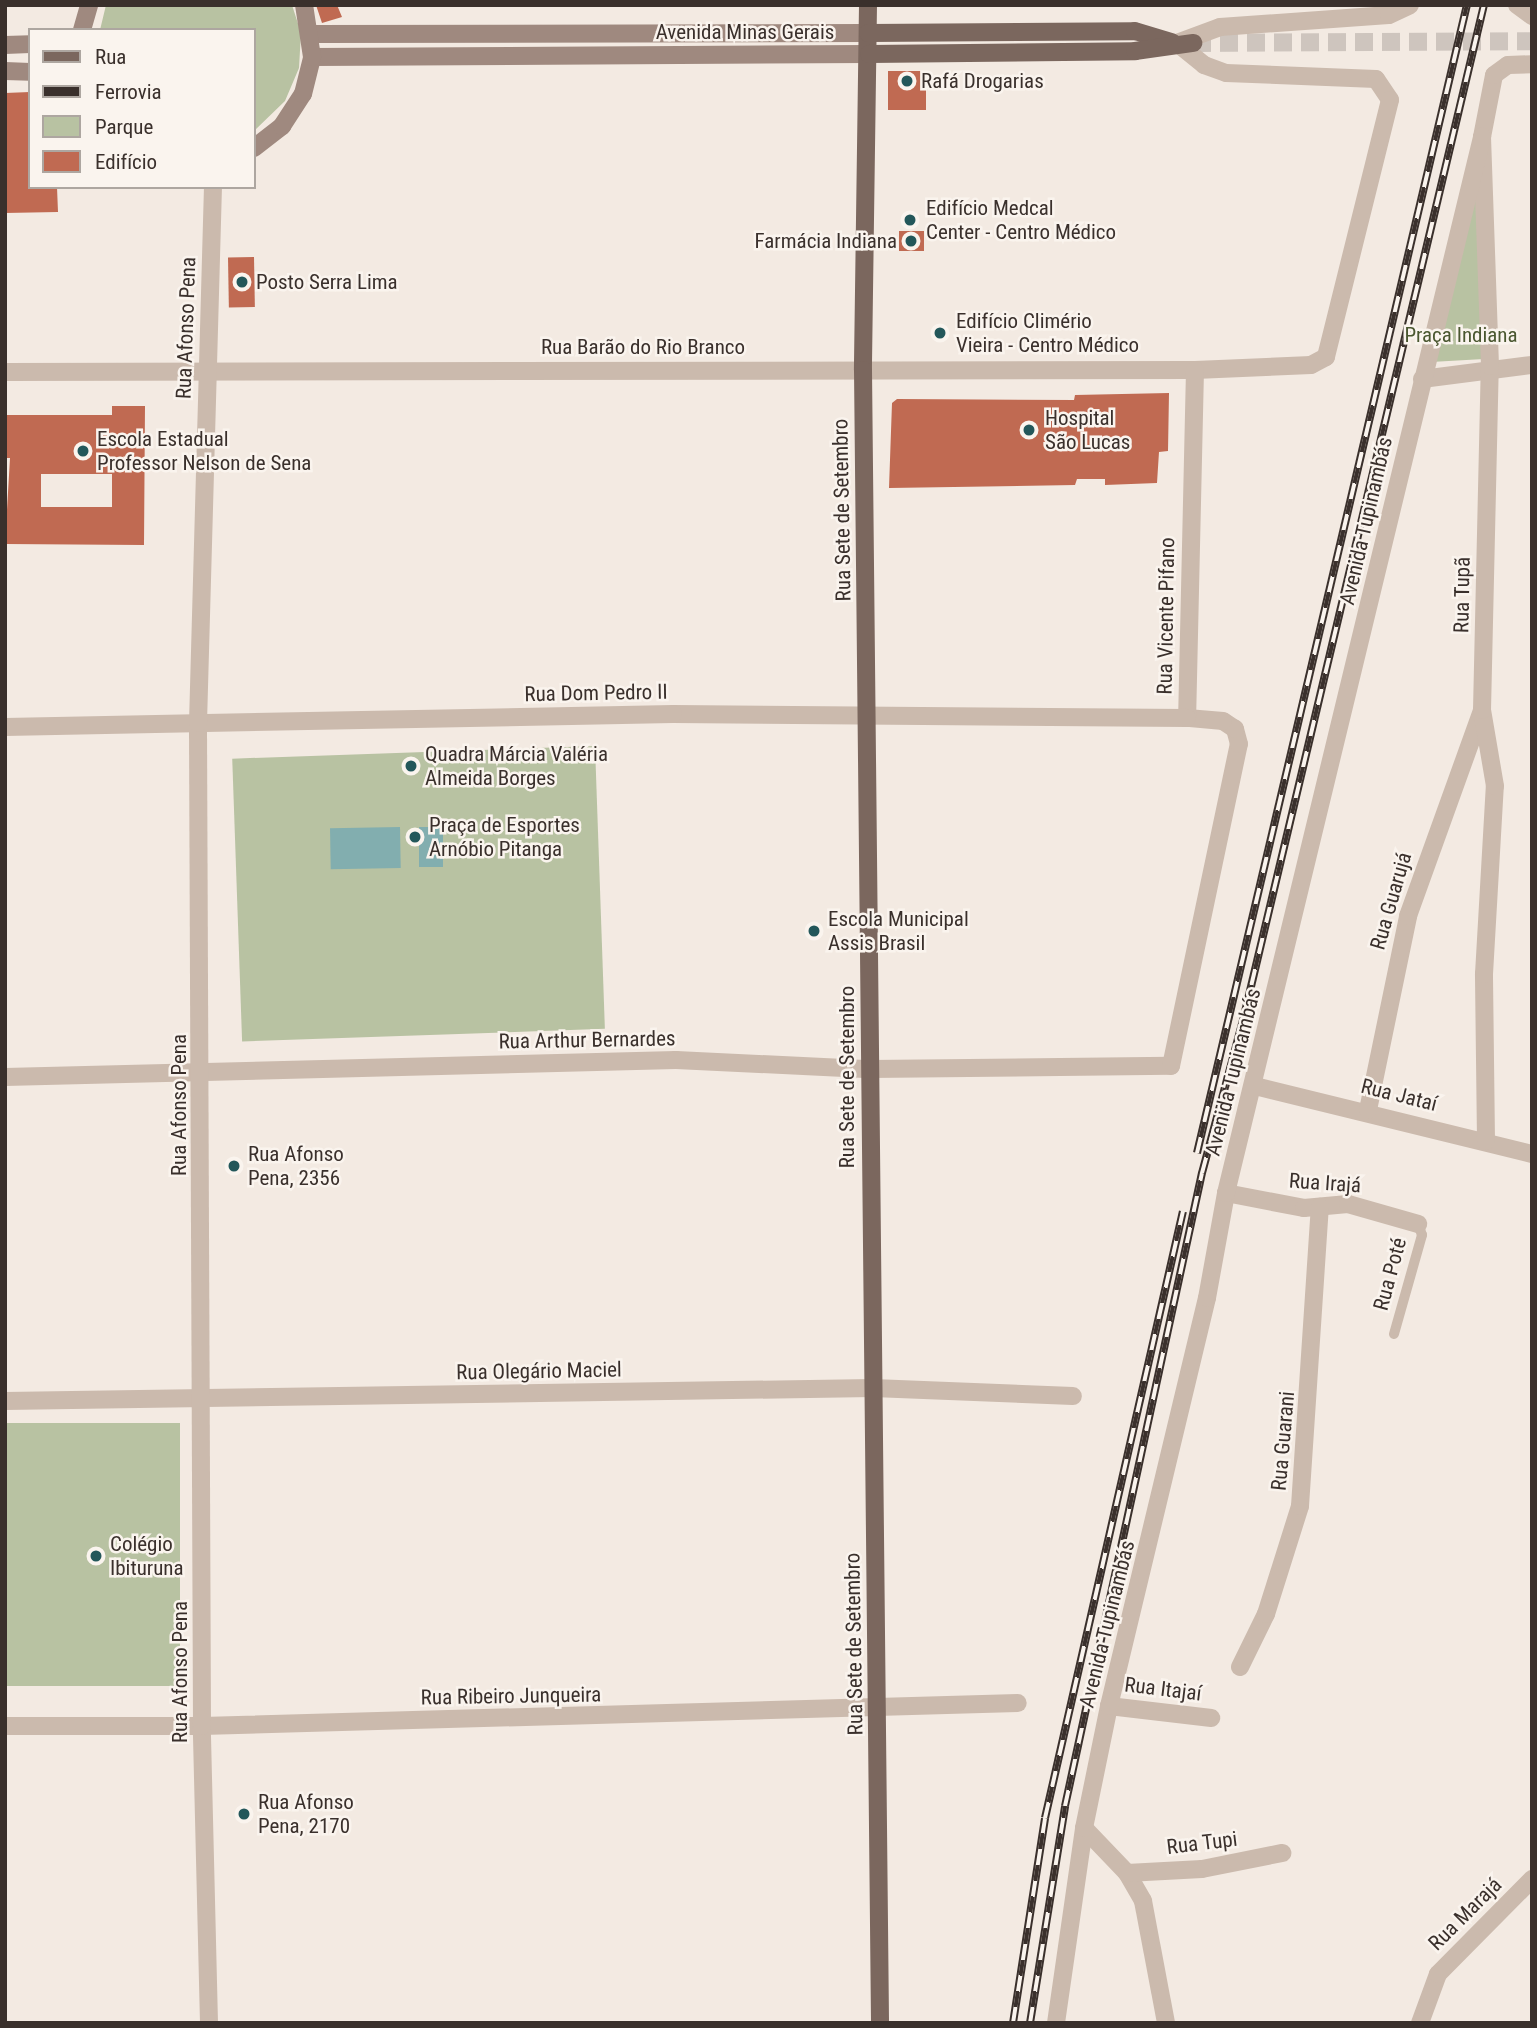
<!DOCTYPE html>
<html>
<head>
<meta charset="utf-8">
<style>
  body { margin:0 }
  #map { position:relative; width:1537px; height:2028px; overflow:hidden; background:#f3eae2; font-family:"Roboto Condensed",sans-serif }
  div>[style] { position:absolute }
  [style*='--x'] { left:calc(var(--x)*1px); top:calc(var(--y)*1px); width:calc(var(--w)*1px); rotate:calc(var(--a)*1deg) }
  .green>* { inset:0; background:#b8c2a2; transform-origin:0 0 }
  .water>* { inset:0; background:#82aeaf; transform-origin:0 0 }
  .building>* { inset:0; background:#c06a52; transform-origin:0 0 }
  .primary-tunnel>* { height:18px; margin-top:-9px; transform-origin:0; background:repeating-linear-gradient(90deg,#cec5be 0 18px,transparent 0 27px) }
  .service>* { height:10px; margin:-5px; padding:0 5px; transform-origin:5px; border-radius:5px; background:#cbbaad }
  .minor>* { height:18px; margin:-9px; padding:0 9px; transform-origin:9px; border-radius:9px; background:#cbbaad }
  .tertiary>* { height:18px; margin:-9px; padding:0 9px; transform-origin:9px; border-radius:9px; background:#cbbaad }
  .secondary>* { height:18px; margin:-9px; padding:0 9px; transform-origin:9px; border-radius:9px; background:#9f897f }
  .primary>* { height:18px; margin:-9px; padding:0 9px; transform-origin:9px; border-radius:9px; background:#7b675e }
  .rail>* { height:8px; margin-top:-4px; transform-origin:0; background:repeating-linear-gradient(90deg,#faf4ee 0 16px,#3a302c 0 32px); box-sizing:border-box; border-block:2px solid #3a302c }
  .dots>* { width:19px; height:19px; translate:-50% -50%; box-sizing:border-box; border:4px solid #faf4ee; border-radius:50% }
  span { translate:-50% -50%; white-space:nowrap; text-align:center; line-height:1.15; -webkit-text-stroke:5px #faf4ee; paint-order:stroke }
  .street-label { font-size:21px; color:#3a302c }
  .poi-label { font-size:21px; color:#3a302c }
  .left { translate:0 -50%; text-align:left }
  .right { translate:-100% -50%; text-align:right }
  .park-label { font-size:21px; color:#4a5730 }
  .frame { position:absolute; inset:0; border:7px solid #3a302c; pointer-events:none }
  .legend { position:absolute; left:28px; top:28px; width:228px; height:161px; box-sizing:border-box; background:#faf4ee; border:2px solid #ada6a0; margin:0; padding:9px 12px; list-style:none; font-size:21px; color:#3a302c }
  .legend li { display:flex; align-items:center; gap:14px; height:35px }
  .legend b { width:35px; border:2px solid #ada6a0 }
</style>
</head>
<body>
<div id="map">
  <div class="green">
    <div style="clip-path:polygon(106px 5px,292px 5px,301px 33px,299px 68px,285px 101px,254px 131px,254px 30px,100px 30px)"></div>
    <div style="clip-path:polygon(1479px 168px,1484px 359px,1431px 362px)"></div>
    <div style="left:595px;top:746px;width:283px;height:363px;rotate:88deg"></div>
    <div style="left:180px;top:1423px;width:263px;height:175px;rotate:90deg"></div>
  </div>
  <div class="water">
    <div style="left:400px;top:827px;width:41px;height:70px;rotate:89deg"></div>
    <div style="left:419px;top:827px;width:24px;height:40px"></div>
  </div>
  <div class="building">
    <div style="clip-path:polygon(316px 5px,337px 5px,342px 17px,322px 23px)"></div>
    <div style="left:888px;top:71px;width:38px;height:39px"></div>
    <div style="clip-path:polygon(30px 92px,30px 187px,57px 187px,58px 212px,5px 213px,5px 93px)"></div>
    <div style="left:899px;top:231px;width:25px;height:20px"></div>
    <div style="left:254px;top:257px;width:50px;height:26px;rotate:89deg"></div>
    <div style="clip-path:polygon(1169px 393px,1168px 451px,1159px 452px,1157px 483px,1105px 485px,1105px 479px,1077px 479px,1075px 485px,889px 488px,892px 403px,897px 399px,1074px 400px,1075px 395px)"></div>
    <div style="clip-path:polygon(evenodd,112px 406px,145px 406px,144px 545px,5px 544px,10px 458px,5px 458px,5px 415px,112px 415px,112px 406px,41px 474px,112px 474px,112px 507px,41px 507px,41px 474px)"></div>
  </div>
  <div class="primary-tunnel">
    <div style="--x:1193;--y:43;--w:339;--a:-0.3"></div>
  </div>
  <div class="service">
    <div style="--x:1394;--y:1334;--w:103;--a:-74.2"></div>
    <div style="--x:1422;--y:1235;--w:12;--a:-110"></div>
  </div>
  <div class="minor">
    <div style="--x:1517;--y:5;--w:19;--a:36"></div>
    <div style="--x:1177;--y:43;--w:35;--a:39"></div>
    <div style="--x:1204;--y:65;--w:23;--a:20"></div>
    <div style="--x:1226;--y:73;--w:150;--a:2.3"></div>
    <div style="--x:1376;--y:79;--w:25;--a:56"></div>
    <div style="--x:1390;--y:100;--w:265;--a:104"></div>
    <div style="--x:1326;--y:357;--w:17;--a:152"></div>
    <div style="--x:1311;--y:365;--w:116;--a:177.5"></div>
    <div style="--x:1422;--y:379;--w:111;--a:-7.3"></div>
    <div style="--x:5;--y:1077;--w:671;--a:-1.45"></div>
    <div style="--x:676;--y:1060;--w:194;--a:2.7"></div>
    <div style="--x:870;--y:1069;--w:301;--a:-0.6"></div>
    <div style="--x:1171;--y:1066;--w:329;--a:-78.1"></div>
    <div style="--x:1239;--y:744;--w:16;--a:-105"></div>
    <div style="--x:1235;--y:729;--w:14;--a:-146"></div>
    <div style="--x:1223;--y:721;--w:36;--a:-175"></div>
    <div style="--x:1255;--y:1086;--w:285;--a:13.8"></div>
    <div style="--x:1368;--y:1110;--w:198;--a:-78.3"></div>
    <div style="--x:1408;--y:916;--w:218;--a:-70.2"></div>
    <div style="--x:1486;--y:1141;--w:167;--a:-90.7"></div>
    <div style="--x:1484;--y:974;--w:188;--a:-86.7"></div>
    <div style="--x:1495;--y:786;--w:77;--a:-99.7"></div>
    <div style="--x:1482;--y:710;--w:344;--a:-88.7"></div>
    <div style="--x:1490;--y:366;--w:229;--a:-92"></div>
    <div style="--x:1482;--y:137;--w:63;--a:-79"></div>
    <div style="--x:1494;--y:75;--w:17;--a:-36"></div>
    <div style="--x:1508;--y:65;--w:24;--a:-2"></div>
    <div style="--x:1226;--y:1193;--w:79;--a:10.9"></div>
    <div style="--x:1304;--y:1208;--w:44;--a:-5.2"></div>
    <div style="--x:1348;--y:1204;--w:73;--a:15.9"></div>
    <div style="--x:5;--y:1401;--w:868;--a:-0.86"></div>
    <div style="--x:873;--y:1388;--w:200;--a:2.3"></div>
    <div style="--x:1240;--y:1667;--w:59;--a:-63.9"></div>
    <div style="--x:1266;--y:1614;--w:113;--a:-72.5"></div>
    <div style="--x:1300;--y:1506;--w:300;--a:-86.2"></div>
    <div style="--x:1109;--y:1706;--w:103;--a:6.7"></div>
    <div style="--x:5;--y:1726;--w:197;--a:0"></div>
    <div style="--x:202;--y:1726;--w:816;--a:-1.61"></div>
    <div style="--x:1084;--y:1828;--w:62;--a:46.3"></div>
    <div style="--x:1127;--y:1873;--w:32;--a:60"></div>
    <div style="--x:1143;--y:1901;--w:124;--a:79.3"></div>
    <div style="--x:1127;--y:1873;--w:75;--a:-3.1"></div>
    <div style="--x:1202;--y:1869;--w:82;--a:-11.3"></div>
    <div style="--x:1056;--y:2023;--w:197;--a:-81.8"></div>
    <div style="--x:1084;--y:1828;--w:125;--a:-78.4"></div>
    <div style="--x:1109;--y:1706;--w:420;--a:-76.5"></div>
    <div style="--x:1207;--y:1298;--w:107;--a:-79.7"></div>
    <div style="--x:1226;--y:1193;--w:1087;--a:-76.37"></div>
    <div style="--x:1420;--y:2023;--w:52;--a:-69.8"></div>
    <div style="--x:1438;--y:1974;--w:134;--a:-45.3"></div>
  </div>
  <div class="tertiary">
    <div style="--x:1177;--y:43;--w:46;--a:-20.4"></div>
    <div style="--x:1220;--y:27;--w:169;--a:-4.1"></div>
    <div style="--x:1389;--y:15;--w:23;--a:-25"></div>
    <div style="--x:5;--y:372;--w:1190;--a:-0.1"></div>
    <div style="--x:1195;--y:370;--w:348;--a:91.3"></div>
    <div style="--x:1187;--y:718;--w:514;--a:-179.55"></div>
    <div style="--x:673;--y:714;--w:668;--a:178.89"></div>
    <div style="--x:209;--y:2023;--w:297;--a:-91.4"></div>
    <div style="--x:202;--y:1726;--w:1003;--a:-90.23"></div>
    <div style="--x:198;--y:723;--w:536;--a:-88.4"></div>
  </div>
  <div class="secondary">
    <div style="--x:82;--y:30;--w:26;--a:-74"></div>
    <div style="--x:312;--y:34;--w:556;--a:-0.1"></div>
    <div style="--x:5;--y:45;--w:25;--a:-2"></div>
    <div style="--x:312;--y:57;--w:557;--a:-0.31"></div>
    <div style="--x:5;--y:71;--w:25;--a:2"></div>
    <div style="--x:254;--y:148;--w:36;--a:-38"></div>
    <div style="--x:282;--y:126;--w:38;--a:-57"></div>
    <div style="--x:303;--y:94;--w:38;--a:-76"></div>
    <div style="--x:312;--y:57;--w:53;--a:-98.7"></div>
  </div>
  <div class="primary">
    <div style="--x:868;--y:5;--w:365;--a:90.8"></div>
    <div style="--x:863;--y:370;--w:1653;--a:89.41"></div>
    <div style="--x:868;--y:33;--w:267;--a:-0.4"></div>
    <div style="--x:1135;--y:31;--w:39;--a:17"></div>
    <div style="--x:869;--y:54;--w:266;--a:-0.6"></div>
    <div style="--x:1135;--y:51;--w:59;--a:-7.9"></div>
  </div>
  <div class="rail">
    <div style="--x:1197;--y:1153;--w:1179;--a:-76.77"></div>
    <div style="--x:1013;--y:2023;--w:207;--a:-81.1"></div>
    <div style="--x:1045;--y:1818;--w:622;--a:-77.19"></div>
    <div style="--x:1030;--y:2023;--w:220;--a:-80.8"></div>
    <div style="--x:1065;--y:1806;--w:648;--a:-77.79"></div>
    <div style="--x:1202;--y:1173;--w:163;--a:-75"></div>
    <div style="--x:1244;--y:1016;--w:1039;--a:-76.65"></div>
  </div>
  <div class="dots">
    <div style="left:907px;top:81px;background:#23575a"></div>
    <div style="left:910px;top:220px;background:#23575a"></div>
    <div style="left:911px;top:241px;background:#23575a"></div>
    <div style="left:242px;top:282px;background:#23575a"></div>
    <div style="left:940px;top:333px;background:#23575a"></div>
    <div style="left:1029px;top:430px;background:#23575a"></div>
    <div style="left:83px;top:451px;background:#23575a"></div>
    <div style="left:411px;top:766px;background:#23575a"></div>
    <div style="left:415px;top:837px;background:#23575a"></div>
    <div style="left:814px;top:931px;background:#23575a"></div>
    <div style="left:234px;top:1166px;background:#23575a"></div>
    <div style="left:96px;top:1556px;background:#23575a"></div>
    <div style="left:244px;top:1814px;background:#23575a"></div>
  </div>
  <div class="street-label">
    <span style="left:745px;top:32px">Avenida Minas Gerais</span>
    <span style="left:186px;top:328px;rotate:-88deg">Rua Afonso Pena</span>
    <span style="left:643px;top:347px">Rua Barão do Rio Branco</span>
    <span style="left:842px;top:510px;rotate:-91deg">Rua Sete de Setembro</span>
    <span style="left:1366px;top:521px;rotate:-77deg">Avenida Tupinambás</span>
    <span style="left:1462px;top:595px;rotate:-89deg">Rua Tupã</span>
    <span style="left:1166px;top:616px;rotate:-89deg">Rua Vicente Pifano</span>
    <span style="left:596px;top:693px;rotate:-1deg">Rua Dom Pedro II</span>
    <span style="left:1391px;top:901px;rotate:-74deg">Rua Guarujá</span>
    <span style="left:587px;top:1040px;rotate:-1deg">Rua Arthur Bernardes</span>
    <span style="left:1233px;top:1072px;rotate:-76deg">Avenida Tupinambás</span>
    <span style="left:847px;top:1077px;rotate:-90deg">Rua Sete de Setembro</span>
    <span style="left:1399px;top:1095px;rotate:14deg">Rua Jataí</span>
    <span style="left:179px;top:1105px;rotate:-90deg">Rua Afonso Pena</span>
    <span style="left:1325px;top:1183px;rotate:4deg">Rua Irajá</span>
    <span style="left:1390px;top:1274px;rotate:-75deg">Rua Poté</span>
    <span style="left:539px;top:1371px;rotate:-1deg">Rua Olegário Maciel</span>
    <span style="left:1283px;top:1441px;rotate:-85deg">Rua Guarani</span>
    <span style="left:1107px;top:1624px;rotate:-76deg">Avenida Tupinambás</span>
    <span style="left:854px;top:1644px;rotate:-91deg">Rua Sete de Setembro</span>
    <span style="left:180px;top:1672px;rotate:-90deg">Rua Afonso Pena</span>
    <span style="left:1163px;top:1689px;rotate:7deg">Rua Itajaí</span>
    <span style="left:511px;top:1696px;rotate:-1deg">Rua Ribeiro Junqueira</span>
    <span style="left:1202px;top:1843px;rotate:-7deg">Rua Tupi</span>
    <span style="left:1465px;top:1914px;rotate:-45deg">Rua Marajá</span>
  </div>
  <div class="poi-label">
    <span class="left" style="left:921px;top:81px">Rafá Drogarias</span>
    <span class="left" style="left:926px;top:220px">Edifício Medcal<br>Center - Centro Médico</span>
    <span class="right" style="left:897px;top:241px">Farmácia Indiana</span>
    <span class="left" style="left:256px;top:282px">Posto Serra Lima</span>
    <span class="left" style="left:956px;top:333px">Edifício Climério<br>Vieira - Centro Médico</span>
    <span class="left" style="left:1045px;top:430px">Hospital<br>São Lucas</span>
    <span class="left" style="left:97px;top:451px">Escola Estadual<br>Professor Nelson de Sena</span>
    <span class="left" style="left:425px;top:766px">Quadra Márcia Valéria<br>Almeida Borges</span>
    <span class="left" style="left:429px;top:837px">Praça de Esportes<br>Arnóbio Pitanga</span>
    <span class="left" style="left:828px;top:931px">Escola Municipal<br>Assis Brasil</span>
    <span class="left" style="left:248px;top:1166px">Rua Afonso<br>Pena, 2356</span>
    <span class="left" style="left:110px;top:1556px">Colégio<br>Ibituruna</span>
    <span class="left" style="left:258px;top:1814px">Rua Afonso<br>Pena, 2170</span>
  </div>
  <div class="park-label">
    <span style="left:1461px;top:335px">Praça Indiana</span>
  </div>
  <div class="frame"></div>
  <ul class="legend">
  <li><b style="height:9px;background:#7b675e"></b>Rua</li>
  <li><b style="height:9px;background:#3a302c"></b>Ferrovia</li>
  <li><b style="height:19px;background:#b8c2a2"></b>Parque</li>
  <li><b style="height:19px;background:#c06a52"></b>Edifício</li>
  </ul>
</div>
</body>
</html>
